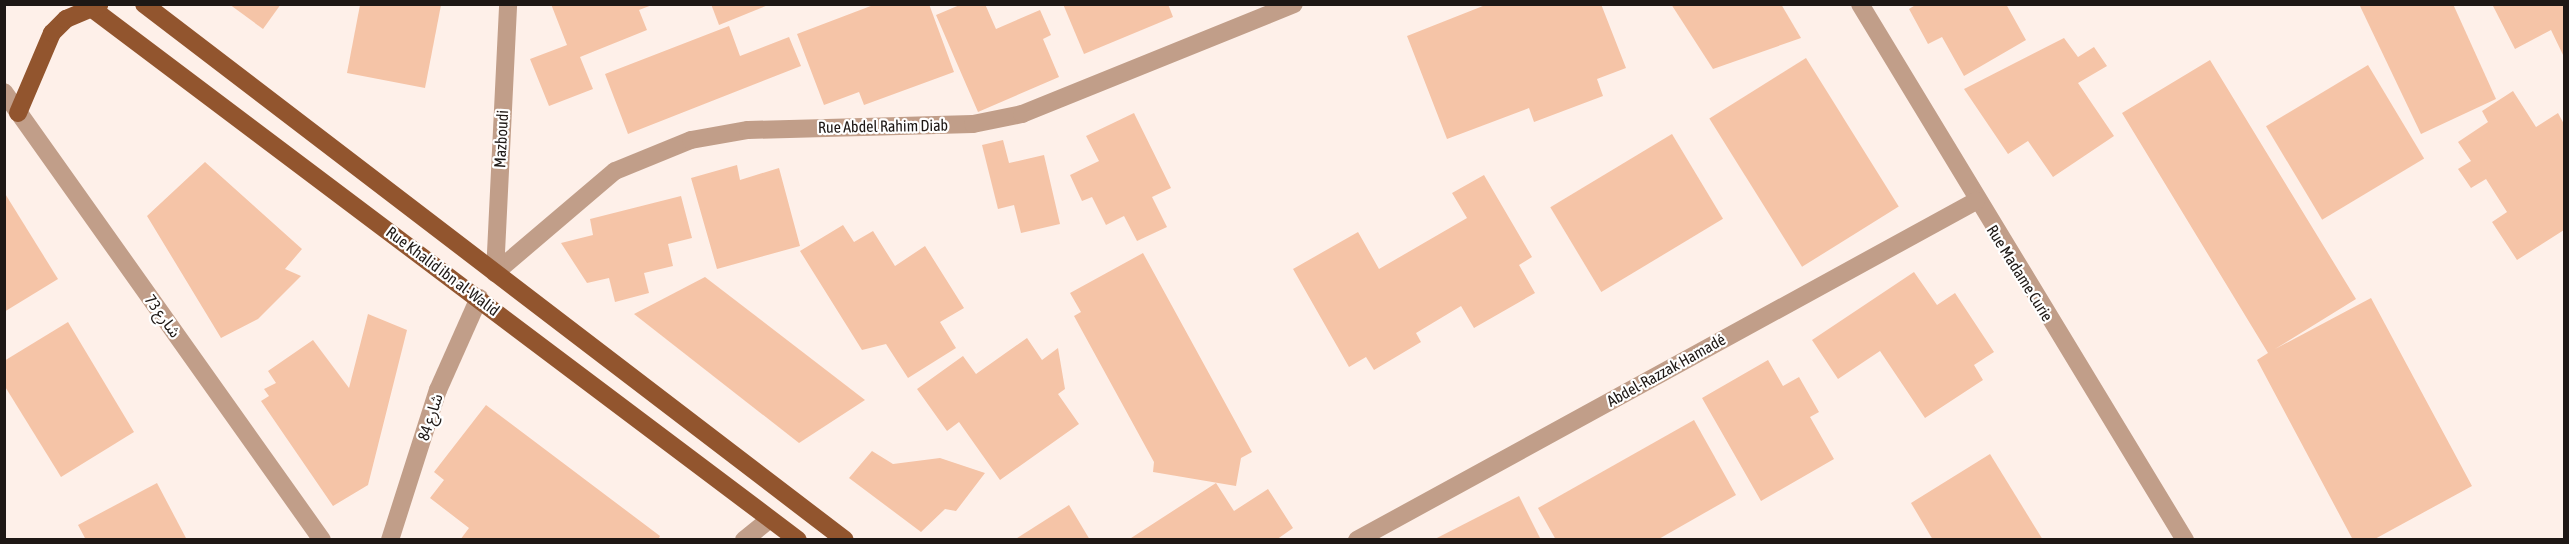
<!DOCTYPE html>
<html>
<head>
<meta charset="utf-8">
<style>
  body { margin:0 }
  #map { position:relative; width:2569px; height:544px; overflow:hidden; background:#fef0e9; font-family:"Asap Condensed","Noto Sans Arabic",sans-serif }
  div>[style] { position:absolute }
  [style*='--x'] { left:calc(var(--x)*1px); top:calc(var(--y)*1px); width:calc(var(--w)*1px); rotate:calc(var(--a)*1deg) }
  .building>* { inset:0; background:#f5c4a7; transform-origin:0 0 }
  .minor>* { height:18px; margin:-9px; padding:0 9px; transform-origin:9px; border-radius:9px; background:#c19e89 }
  .major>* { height:18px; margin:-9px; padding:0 9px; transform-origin:9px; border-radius:9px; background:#92552e }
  span { translate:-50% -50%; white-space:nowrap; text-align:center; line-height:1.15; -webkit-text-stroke:4.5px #fff; paint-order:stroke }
  .street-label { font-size:16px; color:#1e1815 }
  .frame { position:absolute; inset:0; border:6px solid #1e1815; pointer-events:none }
</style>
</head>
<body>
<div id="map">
  <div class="building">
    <div style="clip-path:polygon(229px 4px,281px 4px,263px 29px)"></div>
    <div style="clip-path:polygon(551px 4px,652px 5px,639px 10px,647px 30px,580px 57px,593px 89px,549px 106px,530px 59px,567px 45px)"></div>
    <div style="clip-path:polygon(711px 4px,768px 4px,768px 5px,719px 25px)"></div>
    <div style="clip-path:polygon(876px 4px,929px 4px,954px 72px,864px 105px,859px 92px,824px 105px,797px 34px)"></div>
    <div style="clip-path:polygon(962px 4px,985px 4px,996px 29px,1040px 10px,1051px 35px,1043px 39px,1059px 77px,978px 112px,936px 15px)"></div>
    <div style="clip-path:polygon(1063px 4px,1168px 4px,1173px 17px,1084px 54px)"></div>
    <div style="clip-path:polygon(1488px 4px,1601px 4px,1626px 68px,1597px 79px,1603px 96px,1534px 122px,1529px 108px,1447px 139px,1407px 36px)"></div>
    <div style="clip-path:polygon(1671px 4px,1781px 4px,1801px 38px,1713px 69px)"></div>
    <div style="clip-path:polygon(1917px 4px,2006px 4px,2026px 40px,1964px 76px,1942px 37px,1928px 44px,1909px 9px)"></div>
    <div style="clip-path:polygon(2359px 4px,2453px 4px,2496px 99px,2421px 134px)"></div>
    <div style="clip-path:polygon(2492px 4px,2564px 4px,2564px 57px,2551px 30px,2515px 49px)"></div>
    <div style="clip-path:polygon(360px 5px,441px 5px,425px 88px,347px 73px)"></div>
    <div style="clip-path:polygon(729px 26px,740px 56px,789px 37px,801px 66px,628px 134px,605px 74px)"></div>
    <div style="clip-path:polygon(2064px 38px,2078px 57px,2094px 47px,2107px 66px,2078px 83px,2114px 136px,2053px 177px,2028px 141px,2008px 154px,1964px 89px)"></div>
    <div style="left:1806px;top:58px;width:175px;height:114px;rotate:58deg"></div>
    <div style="clip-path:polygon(2210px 60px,2356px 299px,2275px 349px,2371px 298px,2472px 486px,2373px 540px,2353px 540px,2257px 360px,2268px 353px,2122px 113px)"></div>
    <div style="left:2368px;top:65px;width:109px;height:119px;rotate:59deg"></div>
    <div style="clip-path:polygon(2513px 91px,2536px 127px,2558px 113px,2564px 124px,2564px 230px,2517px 260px,2492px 222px,2507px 212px,2486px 179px,2471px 188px,2458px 169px,2471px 161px,2458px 142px,2488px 122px,2482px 111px)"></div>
    <div style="clip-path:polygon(1134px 113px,1171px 188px,1152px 197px,1167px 227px,1137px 241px,1124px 216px,1106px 225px,1092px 197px,1082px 201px,1070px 175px,1099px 161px,1086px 136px)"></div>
    <div style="left:1672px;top:134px;width:99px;height:142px;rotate:59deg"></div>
    <div style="clip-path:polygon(1003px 140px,1009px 163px,1044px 155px,1060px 224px,1021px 233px,1014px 205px,998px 209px,982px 145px)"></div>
    <div style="clip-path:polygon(205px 162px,302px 249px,285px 269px,301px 276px,258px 319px,221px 338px,147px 216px)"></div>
    <div style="clip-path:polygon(737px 165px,740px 180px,779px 168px,800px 246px,717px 269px,691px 178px)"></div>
    <div style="clip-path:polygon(1484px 175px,1532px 257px,1519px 265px,1535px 293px,1474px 328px,1461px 306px,1416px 333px,1421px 342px,1374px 370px,1366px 357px,1349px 367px,1293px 269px,1358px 232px,1379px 269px,1467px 218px,1452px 193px)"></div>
    <div style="clip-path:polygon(4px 192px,58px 279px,4px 312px)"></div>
    <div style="clip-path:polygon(681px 196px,692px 238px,668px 244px,673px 266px,644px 273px,649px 293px,615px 302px,609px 278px,587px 283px,561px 243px,593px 235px,590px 219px)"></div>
    <div style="clip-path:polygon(843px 225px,854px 242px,873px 231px,895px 266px,925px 246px,964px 308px,940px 322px,956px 348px,908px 378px,886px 344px,862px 350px,800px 251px)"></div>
    <div style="clip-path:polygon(1143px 253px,1252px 452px,1241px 458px,1236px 486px,1153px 472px,1154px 462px,1074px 316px,1081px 312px,1070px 293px)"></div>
    <div style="clip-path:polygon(1914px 272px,1937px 305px,1955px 293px,1994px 352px,1974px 365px,1983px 380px,1925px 418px,1880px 351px,1838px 379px,1812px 340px)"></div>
    <div style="clip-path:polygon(705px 277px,865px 400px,799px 443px,634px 314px)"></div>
    <div style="clip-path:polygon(368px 314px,407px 330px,368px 485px,333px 506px,261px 401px,269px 396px,264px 389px,276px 383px,268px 371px,313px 340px,349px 388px)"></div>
    <div style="clip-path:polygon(68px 322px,134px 432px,61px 477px,4px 385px,4px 361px)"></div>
    <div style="clip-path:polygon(1027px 338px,1042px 360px,1058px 348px,1065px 389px,1058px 394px,1079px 424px,1000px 480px,959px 422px,947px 431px,917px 389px,963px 356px,976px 374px)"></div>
    <div style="clip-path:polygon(1768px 360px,1783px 386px,1799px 377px,1819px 412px,1810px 417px,1834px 459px,1761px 501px,1702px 398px)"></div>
    <div style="clip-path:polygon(486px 405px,660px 536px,658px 540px,460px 540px,469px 528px,430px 498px,444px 480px,434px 472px)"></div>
    <div style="clip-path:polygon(1694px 420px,1736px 495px,1657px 540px,1556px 540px,1538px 508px)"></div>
    <div style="clip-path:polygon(872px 451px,893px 464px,940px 458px,985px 473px,956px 511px,945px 509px,921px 532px,849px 478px)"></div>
    <div style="clip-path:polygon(1990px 454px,2043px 540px,1933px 540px,1911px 503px)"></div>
    <div style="clip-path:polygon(157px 483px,187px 540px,86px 540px,78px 525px)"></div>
    <div style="clip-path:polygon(1216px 483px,1234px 511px,1268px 489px,1293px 528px,1276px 540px,1128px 540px)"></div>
    <div style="clip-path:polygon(1519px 496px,1541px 540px,1433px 540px)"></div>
    <div style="clip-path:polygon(1069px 505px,1090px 540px,1014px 540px)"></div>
  </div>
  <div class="minor">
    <div style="--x:1860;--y:4;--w:627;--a:58.77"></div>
    <div style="--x:4;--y:92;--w:549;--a:54.63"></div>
    <div style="--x:495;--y:273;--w:157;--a:-40.4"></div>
    <div style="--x:615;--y:171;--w:82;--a:-22.2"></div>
    <div style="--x:691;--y:140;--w:58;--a:-10"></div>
    <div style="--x:748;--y:130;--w:225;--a:-1.5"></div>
    <div style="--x:973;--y:124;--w:50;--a:-11.5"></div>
    <div style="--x:1022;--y:114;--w:293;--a:-22"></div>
    <div style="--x:495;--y:273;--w:269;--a:-87.2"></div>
    <div style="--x:390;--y:540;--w:157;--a:-72.3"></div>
    <div style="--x:438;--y:390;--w:101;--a:-66"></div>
    <div style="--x:744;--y:540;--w:33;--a:-39"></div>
    <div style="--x:1357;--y:540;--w:706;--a:-28.71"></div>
  </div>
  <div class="major">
    <div style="--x:86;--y:4;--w:891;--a:36.97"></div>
    <div style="--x:144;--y:4;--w:882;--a:37.4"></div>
    <div style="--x:18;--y:113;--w:87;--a:-67"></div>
    <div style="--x:52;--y:33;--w:20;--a:-45"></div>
    <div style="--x:66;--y:19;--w:36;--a:-23"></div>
  </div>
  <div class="street-label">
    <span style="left:883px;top:126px;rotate:-1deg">Rue Abdel Rahim Diab</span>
    <span style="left:501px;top:139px;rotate:-87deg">Mazboudi</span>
    <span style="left:443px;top:271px;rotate:37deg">Rue Khalid ibn al-Walid</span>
    <span style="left:2020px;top:273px;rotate:58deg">Rue Madame Curie</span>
    <span style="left:163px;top:316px;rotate:54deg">شارع 73</span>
    <span style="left:1666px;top:370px;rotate:-29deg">Abdel-Razzak Hamadé</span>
    <span style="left:430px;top:417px;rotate:-72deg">شارع 84</span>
  </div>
  <div class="frame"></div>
</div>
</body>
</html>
